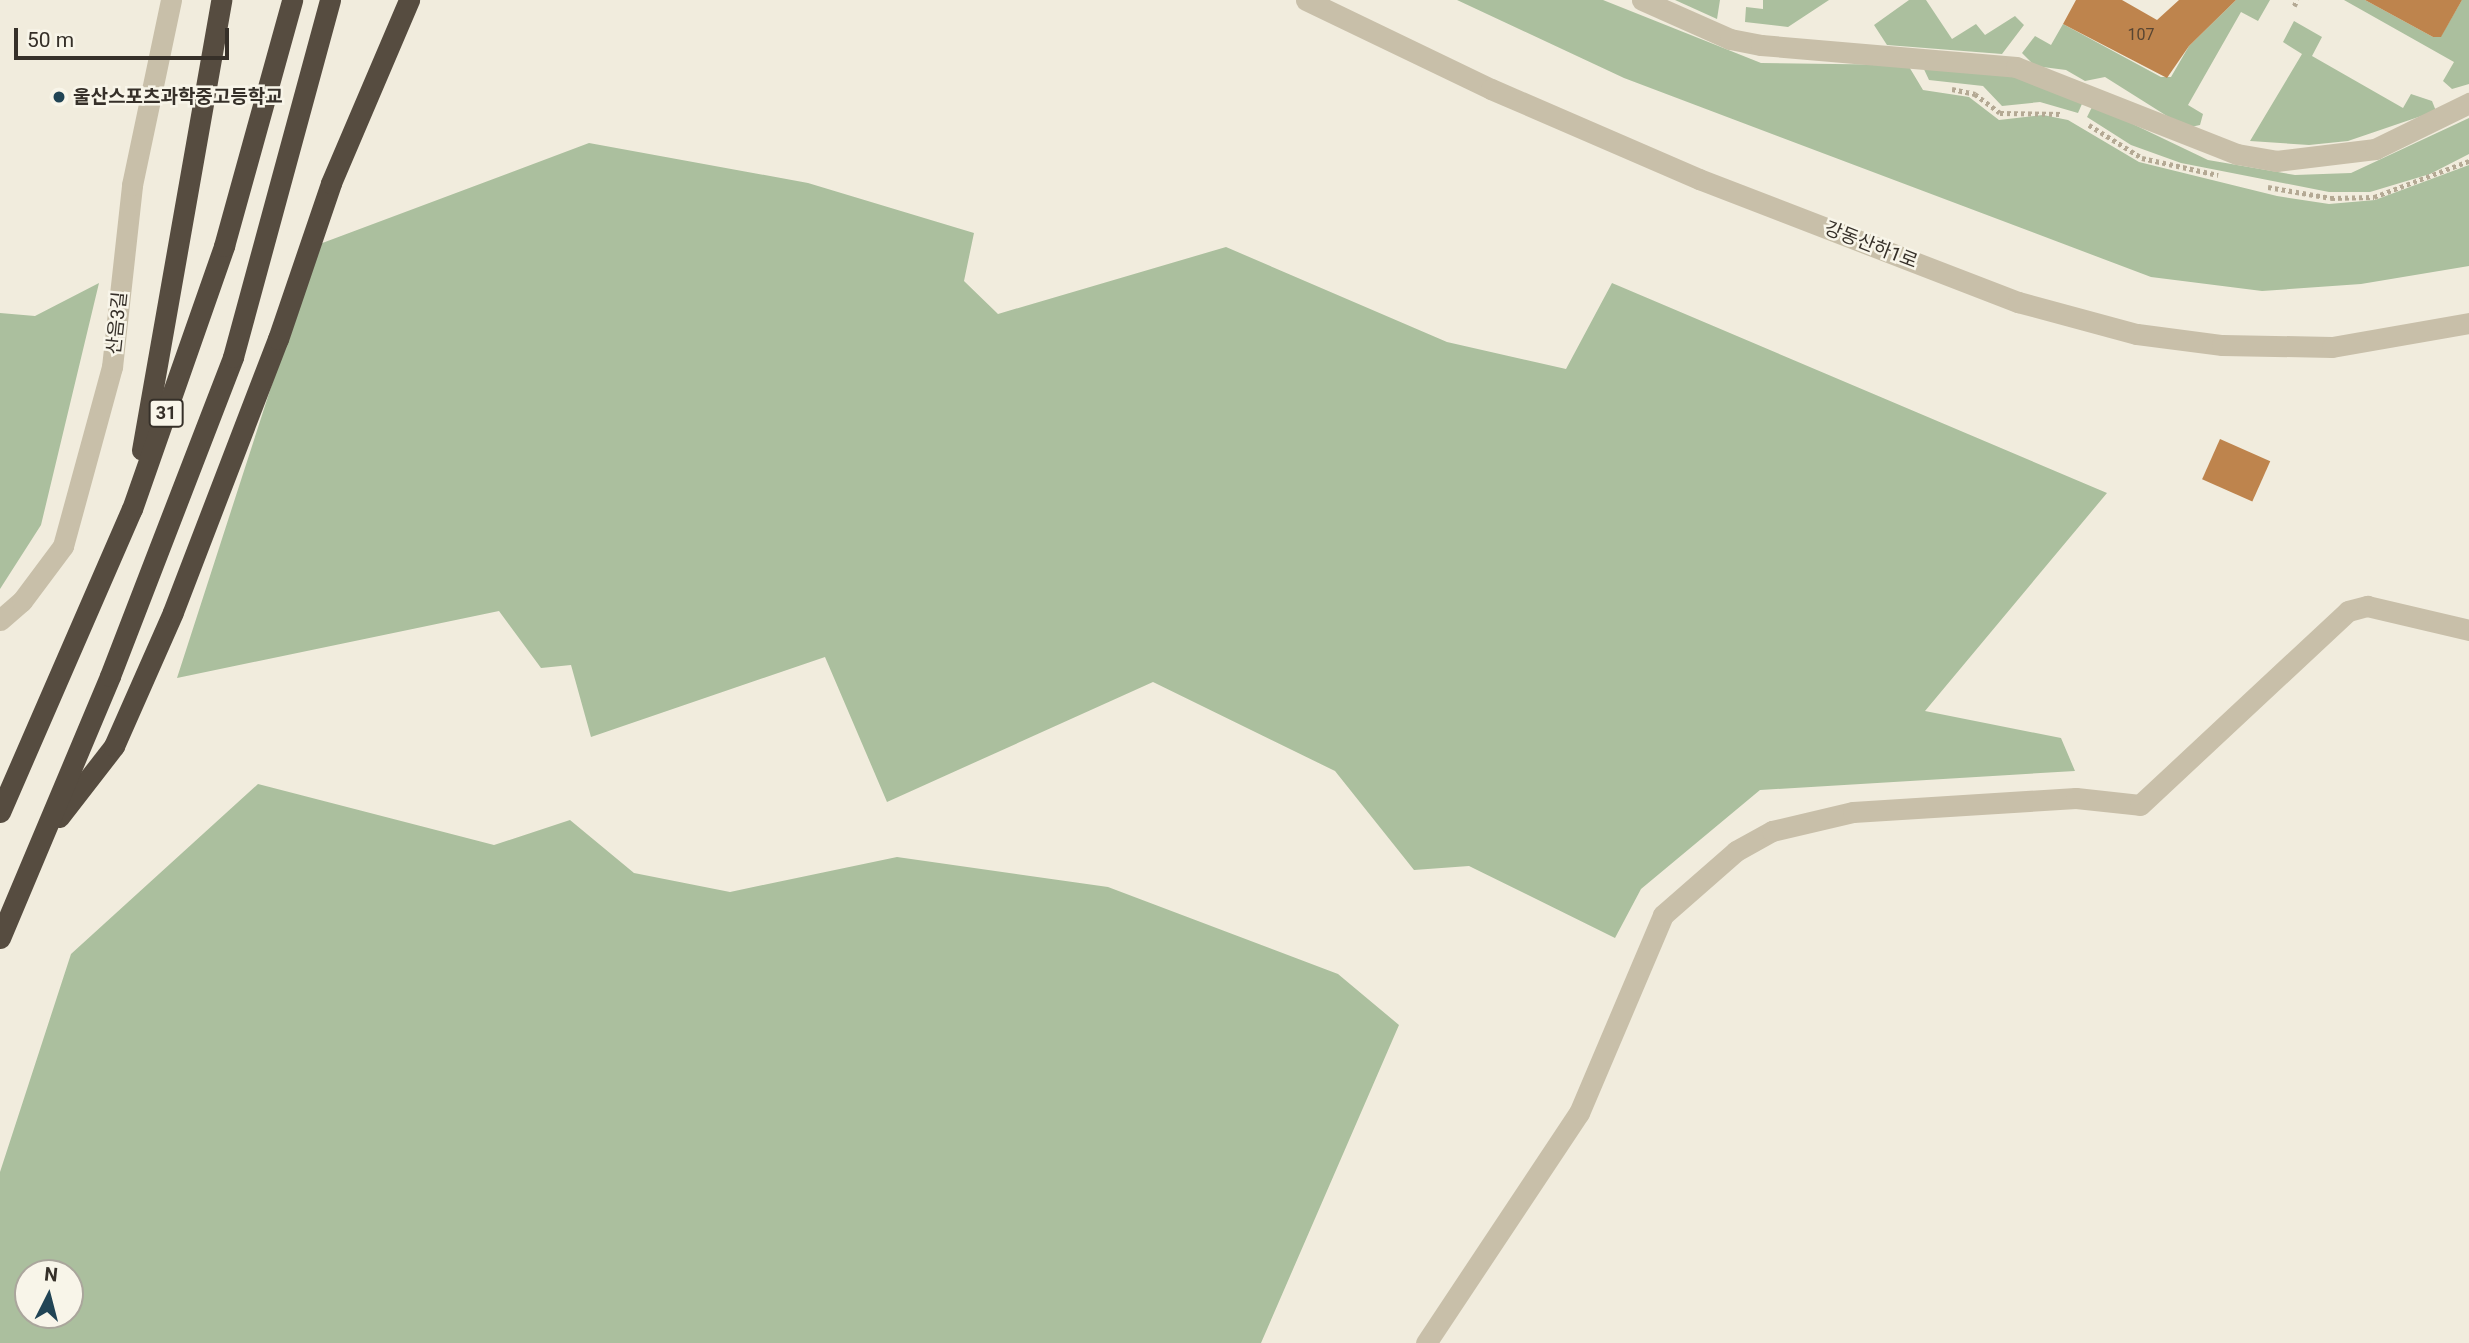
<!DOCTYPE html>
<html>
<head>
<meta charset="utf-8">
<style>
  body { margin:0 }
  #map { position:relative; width:2469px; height:1343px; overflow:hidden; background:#f1ecdd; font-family:Roboto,"Noto Sans KR",sans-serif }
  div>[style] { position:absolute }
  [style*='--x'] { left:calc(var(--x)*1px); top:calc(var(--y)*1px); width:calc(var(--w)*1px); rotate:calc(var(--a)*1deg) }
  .green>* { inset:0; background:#abbf9e }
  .building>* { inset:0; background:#be844d; transform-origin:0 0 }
  .path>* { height:4.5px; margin-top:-2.25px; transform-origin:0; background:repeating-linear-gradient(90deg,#b4a994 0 3.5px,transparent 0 7px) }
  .minor>* { height:21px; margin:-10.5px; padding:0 10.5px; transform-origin:10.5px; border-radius:10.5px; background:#c8bfa9 }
  .highway>* { height:21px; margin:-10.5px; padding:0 10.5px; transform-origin:10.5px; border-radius:10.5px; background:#564c40 }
  .dots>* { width:19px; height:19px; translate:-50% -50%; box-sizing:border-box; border:4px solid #f8f5e9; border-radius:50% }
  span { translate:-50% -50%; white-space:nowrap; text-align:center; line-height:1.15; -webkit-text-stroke:5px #f8f5e9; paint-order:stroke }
  .number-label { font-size:16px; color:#584532 }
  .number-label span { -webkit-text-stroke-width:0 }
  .shield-label span { padding:2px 5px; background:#f8f5e9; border:2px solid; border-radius:5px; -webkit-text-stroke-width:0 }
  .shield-label { font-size:18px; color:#363029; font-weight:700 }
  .poi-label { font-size:19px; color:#363029; font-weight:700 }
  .left { translate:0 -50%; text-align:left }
  .street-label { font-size:19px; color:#363029 }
  .north { position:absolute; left:14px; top:1259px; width:70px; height:70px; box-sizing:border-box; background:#f8f5e9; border:2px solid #aaa69c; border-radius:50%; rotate:6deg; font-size:19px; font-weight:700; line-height:28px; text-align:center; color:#363029 }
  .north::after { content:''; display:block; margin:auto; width:24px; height:32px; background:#214455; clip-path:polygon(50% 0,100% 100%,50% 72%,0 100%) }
  .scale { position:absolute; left:14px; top:28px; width:215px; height:32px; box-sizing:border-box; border:4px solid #363029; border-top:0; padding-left:9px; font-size:21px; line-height:24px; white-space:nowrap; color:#363029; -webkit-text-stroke:5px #f8f5e9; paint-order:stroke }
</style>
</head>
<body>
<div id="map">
  <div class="green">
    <div style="clip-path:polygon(1457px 0,1603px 0,1761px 63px,1908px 65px,1923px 90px,1969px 97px,1999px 120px,2043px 115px,2068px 120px,2139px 162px,2277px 196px,2329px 204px,2375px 200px,2469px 165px,2469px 266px,2361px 284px,2262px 291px,2151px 277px,1624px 78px)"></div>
    <div style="clip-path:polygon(1675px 0,1720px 0,1717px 19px)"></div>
    <div style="clip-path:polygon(1763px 0,1829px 0,1788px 27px,1745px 22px,1746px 7px,1763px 9px)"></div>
    <div style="clip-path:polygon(1909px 0,1926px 0,1952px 39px,1976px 24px,1985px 35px,2015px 16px,2024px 25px,2002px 54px,1887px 45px,1874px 25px)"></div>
    <div style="clip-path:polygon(2236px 0,2270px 0,2258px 21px,2241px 12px,2188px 105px,2203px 114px,2200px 125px,2186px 128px,2105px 77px,2085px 81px,2066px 70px,2035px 66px,2022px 53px,2035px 36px,2051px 45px,2063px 24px,2161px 77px,2171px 77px,2189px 46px)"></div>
    <div style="clip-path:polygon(2344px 0,2365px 0,2433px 37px,2441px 36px,2462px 0,2469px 0,2469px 84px,2452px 89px,2443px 81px,2454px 62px)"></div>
    <div style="clip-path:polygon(2294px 21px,2322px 37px,2312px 56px,2403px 108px,2411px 94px,2432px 101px,2436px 111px,2348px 141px,2309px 145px,2250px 141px,2302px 54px,2283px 42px)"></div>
    <div style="clip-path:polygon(1922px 65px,2017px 72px,2085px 97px,2078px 113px,2040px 102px,2002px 106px,1983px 86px,1929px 80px)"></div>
    <div style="clip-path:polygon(2093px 105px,2208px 160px,2295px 175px,2351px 173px,2469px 118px,2469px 154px,2430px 174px,2370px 192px,2329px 192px,2181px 163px,2131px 145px,2087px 117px)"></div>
    <div style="clip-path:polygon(589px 143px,808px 183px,974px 233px,964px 281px,998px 314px,1226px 247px,1447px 342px,1566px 369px,1612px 283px,2107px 493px,1925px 711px,2061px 738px,2075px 771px,1760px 790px,1641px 889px,1615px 938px,1469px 866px,1414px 870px,1335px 771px,1153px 682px,887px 802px,825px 657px,591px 737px,571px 665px,541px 668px,499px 611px,177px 678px,317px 245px)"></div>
    <div style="clip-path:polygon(99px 283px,41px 525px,0 589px,0 313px,35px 316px)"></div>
    <div style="clip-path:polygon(evenodd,258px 784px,494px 845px,570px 820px,634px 873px,730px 892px,897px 857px,1108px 887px,1338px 974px,1399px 1025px,1261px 1343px,0 1343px,0 1172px,71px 954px,258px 784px,28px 1273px,70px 1273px,70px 1315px,28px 1315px,28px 1273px)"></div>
  </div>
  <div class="building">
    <div style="clip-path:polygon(2076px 0,2122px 0,2157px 20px,2179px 0,2236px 0,2189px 46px,2167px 78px,2063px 24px)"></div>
    <div style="clip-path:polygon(2365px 0,2462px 0,2441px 37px,2433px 37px)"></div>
    <div style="left:2220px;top:439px;width:55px;height:44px;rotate:24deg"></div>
  </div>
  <div class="path">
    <div style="--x:2294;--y:6;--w:7;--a:-63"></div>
    <div style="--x:1952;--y:89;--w:24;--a:12"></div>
    <div style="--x:1975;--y:94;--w:31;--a:37"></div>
    <div style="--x:2000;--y:113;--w:62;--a:0.9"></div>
    <div style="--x:2089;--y:125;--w:62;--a:31.9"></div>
    <div style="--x:2142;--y:158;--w:78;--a:12.6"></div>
    <div style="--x:2268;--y:187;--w:64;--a:9.9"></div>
    <div style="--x:2331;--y:198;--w:43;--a:-1.3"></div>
    <div style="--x:2374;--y:197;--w:102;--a:-20.8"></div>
  </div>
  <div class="minor">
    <div style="--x:1306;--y:0;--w:205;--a:25.7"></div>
    <div style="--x:1491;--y:89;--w:227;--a:23.4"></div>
    <div style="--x:1699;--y:179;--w:342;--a:21.1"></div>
    <div style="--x:2018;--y:302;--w:123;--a:15.1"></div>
    <div style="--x:2137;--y:334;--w:86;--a:7.4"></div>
    <div style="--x:2222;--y:345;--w:110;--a:1"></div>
    <div style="--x:2332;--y:347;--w:139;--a:-9.9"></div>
    <div style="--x:1642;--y:0;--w:96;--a:23.9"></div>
    <div style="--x:1730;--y:39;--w:32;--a:11"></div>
    <div style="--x:1761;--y:45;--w:256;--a:4.9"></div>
    <div style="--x:2016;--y:67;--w:238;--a:21.5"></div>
    <div style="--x:2237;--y:154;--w:40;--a:10"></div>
    <div style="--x:2276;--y:161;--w:100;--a:-6.9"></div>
    <div style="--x:2375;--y:149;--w:105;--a:-26.1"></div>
    <div style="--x:0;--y:620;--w:29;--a:-41"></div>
    <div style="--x:22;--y:601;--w:69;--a:-53.3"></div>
    <div style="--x:63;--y:546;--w:186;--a:-74.7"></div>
    <div style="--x:112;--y:367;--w:183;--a:-83.7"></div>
    <div style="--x:132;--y:185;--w:189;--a:-78.1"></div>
    <div style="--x:1426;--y:1343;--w:276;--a:-56.4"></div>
    <div style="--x:1579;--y:1113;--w:215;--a:-67"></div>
    <div style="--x:1663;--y:915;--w:97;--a:-41.2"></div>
    <div style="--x:1736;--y:851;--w:41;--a:-29.1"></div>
    <div style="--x:1772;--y:831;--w:83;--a:-13.2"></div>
    <div style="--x:1853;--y:812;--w:223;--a:-3.6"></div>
    <div style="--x:2076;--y:798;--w:64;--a:6.2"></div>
    <div style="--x:2140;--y:805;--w:284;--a:-43"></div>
    <div style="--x:2348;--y:611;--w:20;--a:-15"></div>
    <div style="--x:2367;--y:606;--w:105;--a:13.2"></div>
  </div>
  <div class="highway">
    <div style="--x:142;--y:450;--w:457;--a:-80"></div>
    <div style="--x:0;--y:812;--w:331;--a:-66.5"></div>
    <div style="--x:132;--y:509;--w:279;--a:-70.7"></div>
    <div style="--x:224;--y:246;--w:255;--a:-74.5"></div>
    <div style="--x:59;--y:817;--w:90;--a:-52.2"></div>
    <div style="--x:114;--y:746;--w:146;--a:-66.2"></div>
    <div style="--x:173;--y:612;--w:292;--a:-69"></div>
    <div style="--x:278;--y:339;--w:165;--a:-71.2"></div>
    <div style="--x:331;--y:183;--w:199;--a:-66.9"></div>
    <div style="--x:0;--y:938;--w:284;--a:-67.2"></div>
    <div style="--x:110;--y:676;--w:342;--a:-68.9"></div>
    <div style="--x:233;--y:357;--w:370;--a:-74.8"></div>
  </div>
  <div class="dots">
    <div style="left:59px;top:97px;background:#214455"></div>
  </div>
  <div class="number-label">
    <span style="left:2141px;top:35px">107</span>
  </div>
  <div class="shield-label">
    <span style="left:166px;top:413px">31</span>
  </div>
  <div class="poi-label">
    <span class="left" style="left:73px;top:97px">울산스포츠과학중고등학교</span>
  </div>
  <div class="street-label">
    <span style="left:1871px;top:245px;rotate:21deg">강동산하1로</span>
    <span style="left:117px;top:323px;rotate:-84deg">산음3길</span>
  </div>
  <div class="north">N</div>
  <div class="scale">50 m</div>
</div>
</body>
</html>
